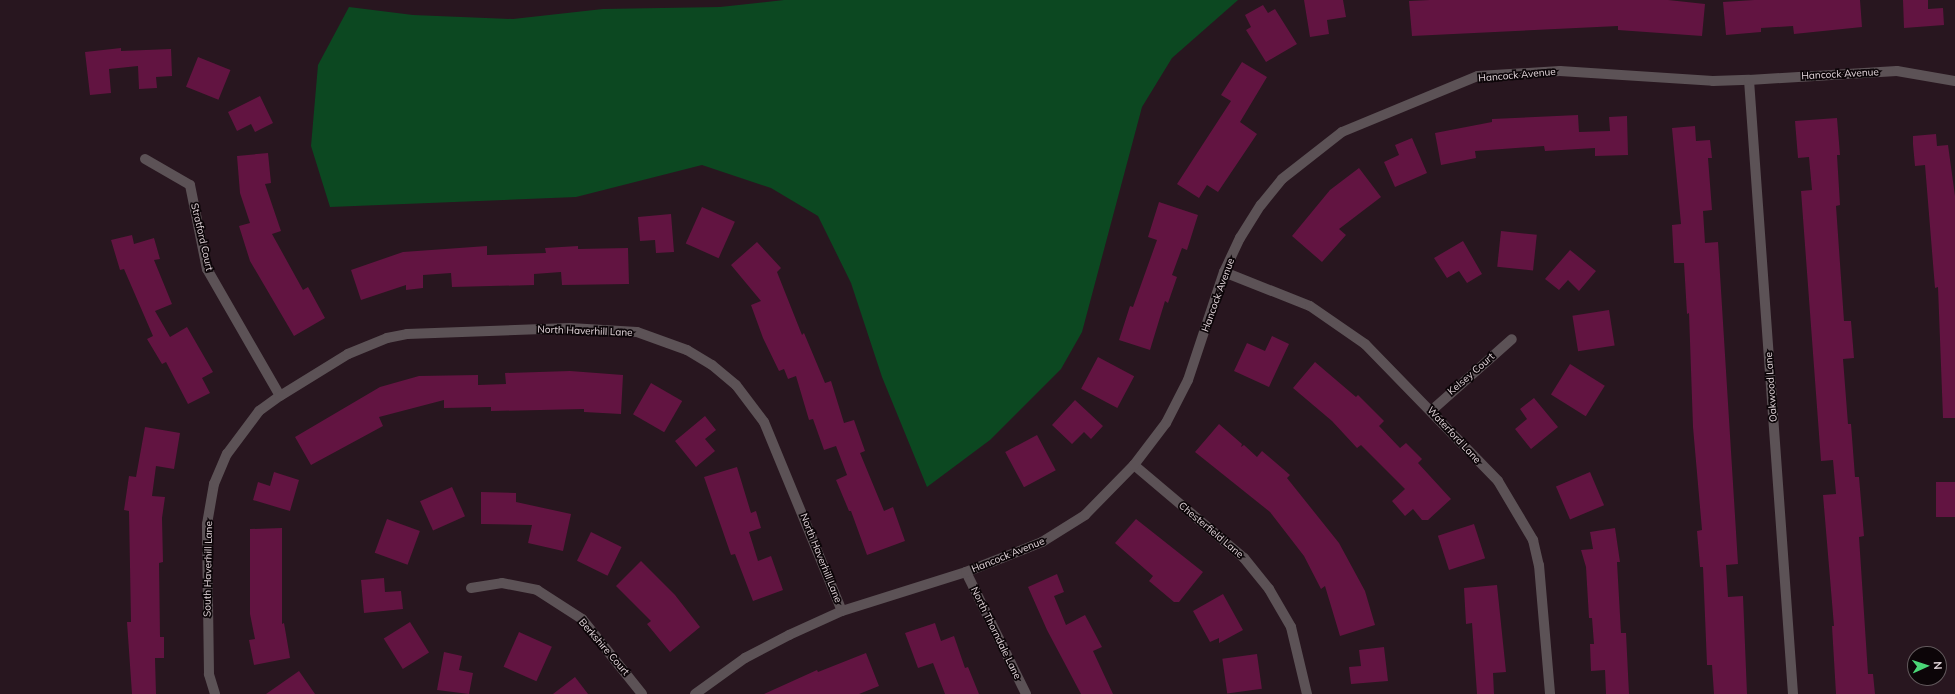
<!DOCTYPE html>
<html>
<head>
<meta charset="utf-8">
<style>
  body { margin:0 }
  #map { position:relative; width:1955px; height:694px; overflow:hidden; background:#28161f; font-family:Mulish,sans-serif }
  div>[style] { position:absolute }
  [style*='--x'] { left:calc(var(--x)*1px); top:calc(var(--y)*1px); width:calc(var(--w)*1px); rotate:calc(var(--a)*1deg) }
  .green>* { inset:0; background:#0c4821 }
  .building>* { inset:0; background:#621441; transform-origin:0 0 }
  .minor>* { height:10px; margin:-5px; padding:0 5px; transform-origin:5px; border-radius:5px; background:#5c5256 }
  span { translate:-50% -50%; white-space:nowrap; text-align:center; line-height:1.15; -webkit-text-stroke:3.5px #0c0508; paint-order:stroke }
  .street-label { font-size:10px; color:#e3d6db }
  .north { position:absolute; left:1907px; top:646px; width:40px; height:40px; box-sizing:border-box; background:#0c0508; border:1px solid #62595c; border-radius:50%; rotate:87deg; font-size:11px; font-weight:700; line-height:16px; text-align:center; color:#e3d6db }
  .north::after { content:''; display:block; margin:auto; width:14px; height:18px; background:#4bd677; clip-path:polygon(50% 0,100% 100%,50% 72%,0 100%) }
</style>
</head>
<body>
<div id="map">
  <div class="green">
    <div style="clip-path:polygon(784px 0,1238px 0,1172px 58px,1142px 107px,1082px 332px,1061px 369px,990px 440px,927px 487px,882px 377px,851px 283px,818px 216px,771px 188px,702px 165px,576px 197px,330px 207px,311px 146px,318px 65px,349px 7px,413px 15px,513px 19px,603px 9px,720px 7px)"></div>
  </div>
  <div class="building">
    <div style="clip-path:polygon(1304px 0,1343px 0,1346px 17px,1327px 20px,1329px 34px,1310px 37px)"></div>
    <div style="clip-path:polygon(1430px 0,1668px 0,1705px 4px,1702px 36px,1618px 30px,1618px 26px,1412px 36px,1409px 1px)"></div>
    <div style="clip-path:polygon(1754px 0,1860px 0,1862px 27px,1794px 34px,1793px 26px,1761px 28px,1761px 32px,1726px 35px,1723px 2px)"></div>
    <div style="clip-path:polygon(1903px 0,1928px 0,1928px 9px,1943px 8px,1944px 25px,1904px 28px)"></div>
    <div style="clip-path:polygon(1263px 5px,1268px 13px,1275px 9px,1297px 44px,1266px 62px,1246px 30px,1251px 27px,1245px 15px)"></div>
    <div style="clip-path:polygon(121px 48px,121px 51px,171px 49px,172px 76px,156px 77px,157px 88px,139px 89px,138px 66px,109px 69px,111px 93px,90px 95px,85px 52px)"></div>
    <div style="left:198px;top:57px;width:35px;height:32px;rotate:22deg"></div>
    <div style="clip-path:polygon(1242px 62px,1267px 77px,1240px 122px,1257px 134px,1218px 192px,1207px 185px,1199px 198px,1177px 184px,1231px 101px,1221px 95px)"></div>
    <div style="clip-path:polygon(260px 96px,273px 123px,255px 132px,251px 124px,237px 131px,228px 112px)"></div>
    <div style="clip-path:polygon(1578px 115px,1579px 132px,1610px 131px,1609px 117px,1627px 116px,1628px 155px,1595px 156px,1595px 148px,1545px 151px,1544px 146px,1475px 151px,1476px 158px,1441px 165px,1435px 133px,1492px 122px,1492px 119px)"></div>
    <div style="clip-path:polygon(1837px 118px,1840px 155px,1837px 155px,1840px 205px,1836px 206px,1844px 321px,1851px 321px,1854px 358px,1843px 359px,1848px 424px,1851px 424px,1855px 477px,1859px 477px,1864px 536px,1859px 537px,1868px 674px,1873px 674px,1875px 694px,1836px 694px,1832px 626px,1834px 626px,1823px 495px,1836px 494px,1833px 460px,1821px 461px,1801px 191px,1812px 190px,1809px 157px,1798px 158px,1795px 121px)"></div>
    <div style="clip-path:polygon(1695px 126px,1696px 141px,1710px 140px,1712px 158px,1708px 158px,1712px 210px,1703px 211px,1705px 243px,1718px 242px,1738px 564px,1726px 565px,1728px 597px,1743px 596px,1747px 694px,1714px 694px,1712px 665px,1707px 665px,1703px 567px,1700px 567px,1697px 531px,1702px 530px,1693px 427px,1689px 313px,1687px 314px,1684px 263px,1674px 263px,1672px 225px,1681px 224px,1672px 128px)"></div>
    <div style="clip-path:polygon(1936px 134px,1937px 146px,1948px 145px,1955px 196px,1955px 418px,1943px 418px,1938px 287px,1935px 288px,1925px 165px,1915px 166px,1913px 144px,1913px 136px)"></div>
    <div style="clip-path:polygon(1412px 138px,1427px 173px,1395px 187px,1384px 162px,1399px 155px,1395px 145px)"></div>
    <div style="clip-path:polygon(268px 153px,271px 183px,265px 184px,281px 231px,272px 234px,303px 290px,308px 287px,325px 318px,294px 336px,250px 261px,239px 226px,250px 223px,240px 193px,237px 156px)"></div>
    <div style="clip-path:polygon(1359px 168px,1381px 197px,1339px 229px,1346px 235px,1322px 262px,1292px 236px,1330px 190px)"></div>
    <div style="clip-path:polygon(1159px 202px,1198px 215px,1187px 250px,1182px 248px,1172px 275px,1177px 277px,1168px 303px,1165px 301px,1150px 350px,1119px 340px,1130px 306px,1133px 307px,1157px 240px,1148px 237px)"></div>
    <div style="left:702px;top:207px;width:36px;height:40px;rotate:24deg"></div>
    <div style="clip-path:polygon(671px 214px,674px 252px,656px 253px,655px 240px,640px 241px,638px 217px)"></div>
    <div style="left:1501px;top:231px;width:36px;height:36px;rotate:6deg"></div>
    <div style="clip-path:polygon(132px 235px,134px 244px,154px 238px,160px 259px,154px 260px,172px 304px,155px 311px,170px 337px,187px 327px,213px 372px,202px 378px,210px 393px,188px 404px,166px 362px,162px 364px,147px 339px,153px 336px,124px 269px,120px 270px,111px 240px)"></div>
    <div style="clip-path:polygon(1463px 241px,1482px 274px,1467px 283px,1459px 271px,1447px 278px,1434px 258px)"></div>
    <div style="clip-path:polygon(757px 242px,781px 268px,777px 272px,802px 335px,804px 333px,825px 383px,831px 381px,844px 423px,854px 420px,865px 451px,860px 453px,884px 511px,893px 507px,905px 541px,867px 555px,851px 511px,849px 511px,836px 480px,847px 475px,836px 446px,824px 450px,813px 419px,809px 420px,796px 376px,788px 379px,784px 369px,779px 371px,763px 338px,751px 305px,761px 301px,731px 265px)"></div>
    <div style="clip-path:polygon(487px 246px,487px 255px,546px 253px,545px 248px,578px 246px,578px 249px,628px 248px,629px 284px,562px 285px,561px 272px,534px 274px,534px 285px,452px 287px,451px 273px,423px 275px,423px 288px,406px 290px,406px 285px,361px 300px,351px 270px,403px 252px)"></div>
    <div style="clip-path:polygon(1570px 250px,1596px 271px,1579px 291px,1568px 280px,1559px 290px,1545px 279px)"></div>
    <div style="left:1609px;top:310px;width:36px;height:37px;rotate:81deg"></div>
    <div style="clip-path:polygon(1272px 336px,1289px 344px,1269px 387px,1234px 371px,1247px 343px,1265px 351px)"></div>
    <div style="left:1098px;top:357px;width:41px;height:36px;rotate:28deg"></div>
    <div style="clip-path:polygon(1315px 362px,1356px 397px,1358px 395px,1384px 421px,1379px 426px,1400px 448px,1406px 443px,1422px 459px,1418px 463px,1451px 499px,1428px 520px,1422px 520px,1413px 509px,1405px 516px,1392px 501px,1405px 489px,1361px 445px,1357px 448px,1332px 421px,1293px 388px)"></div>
    <div style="left:1570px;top:364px;width:41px;height:36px;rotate:32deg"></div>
    <div style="clip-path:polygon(570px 371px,623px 375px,621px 414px,584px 412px,584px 409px,491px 411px,491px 407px,444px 408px,444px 400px,379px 417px,383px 426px,311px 465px,295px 437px,380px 387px,419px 376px,478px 375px,478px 385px,506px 384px,505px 373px)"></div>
    <div style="left:651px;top:383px;width:36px;height:36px;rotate:30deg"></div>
    <div style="clip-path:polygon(1534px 398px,1558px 427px,1531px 449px,1515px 429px,1527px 419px,1520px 409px)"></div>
    <div style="clip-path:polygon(1075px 400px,1103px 426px,1091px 439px,1084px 432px,1072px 444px,1052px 425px)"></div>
    <div style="clip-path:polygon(705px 416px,716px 430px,705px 439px,715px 451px,696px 467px,675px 441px)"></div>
    <div style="clip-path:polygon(1219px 424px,1242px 444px,1241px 447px,1244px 445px,1257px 457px,1262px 451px,1290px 475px,1287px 478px,1339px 543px,1365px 591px,1375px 625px,1340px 636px,1325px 586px,1321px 589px,1304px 556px,1270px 512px,1195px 452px)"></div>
    <div style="clip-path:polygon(145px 427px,180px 433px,174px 469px,156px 466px,152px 496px,165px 497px,162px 518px,163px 562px,159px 563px,160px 637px,164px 637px,164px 658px,155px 658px,156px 694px,132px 694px,127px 622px,131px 622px,129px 511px,124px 510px,129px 476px,136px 477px)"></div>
    <div style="left:1037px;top:435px;width:40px;height:36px;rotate:62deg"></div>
    <div style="clip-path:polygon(737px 467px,751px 513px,756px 511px,761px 528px,749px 532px,758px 561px,771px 556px,783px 590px,753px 601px,735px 554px,731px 555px,704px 477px)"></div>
    <div style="clip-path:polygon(274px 472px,299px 480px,290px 511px,253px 500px,258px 482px,270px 486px)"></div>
    <div style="left:1590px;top:472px;width:36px;height:37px;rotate:67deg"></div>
    <div style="left:1955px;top:482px;width:35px;height:19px;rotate:90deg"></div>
    <div style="left:452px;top:487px;width:32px;height:35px;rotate:66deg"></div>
    <div style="clip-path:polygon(481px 492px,516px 493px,516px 502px,571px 514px,563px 551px,528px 543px,532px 525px,481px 524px)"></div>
    <div style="left:387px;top:519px;width:35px;height:36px;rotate:20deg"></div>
    <div style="clip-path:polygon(1136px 519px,1203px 572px,1179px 602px,1174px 602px,1149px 581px,1153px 576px,1115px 543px)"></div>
    <div style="left:1474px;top:524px;width:36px;height:38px;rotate:72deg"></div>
    <div style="clip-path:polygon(282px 528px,282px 624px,284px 623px,290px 658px,254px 665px,249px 640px,255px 639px,250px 614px,250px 529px)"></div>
    <div style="clip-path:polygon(1615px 528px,1620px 562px,1617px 562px,1621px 633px,1626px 633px,1629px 694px,1606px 694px,1605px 670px,1591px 671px,1590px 644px,1594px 644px,1592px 618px,1589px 618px,1586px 567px,1581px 550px,1593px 549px,1590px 532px)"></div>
    <div style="left:591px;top:532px;width:34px;height:32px;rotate:26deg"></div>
    <div style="clip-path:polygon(641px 561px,675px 595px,700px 627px,670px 652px,647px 624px,651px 621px,616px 586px)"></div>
    <div style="clip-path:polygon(1057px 574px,1064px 592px,1054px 596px,1066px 625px,1085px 615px,1102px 647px,1093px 651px,1113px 694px,1081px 694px,1047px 630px,1028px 587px)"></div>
    <div style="clip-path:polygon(384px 578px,385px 592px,401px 591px,403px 609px,364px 613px,361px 580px)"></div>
    <div style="clip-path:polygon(1497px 585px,1506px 672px,1493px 673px,1494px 694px,1477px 694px,1472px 623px,1466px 624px,1464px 588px)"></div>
    <div style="clip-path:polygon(1223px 594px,1243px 630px,1219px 643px,1219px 638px,1210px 642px,1193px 611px)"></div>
    <div style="left:410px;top:622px;width:36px;height:31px;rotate:58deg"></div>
    <div style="clip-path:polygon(935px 623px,941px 641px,954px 636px,965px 668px,968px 667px,979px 694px,945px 694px,933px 663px,918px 668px,905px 633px)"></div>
    <div style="left:519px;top:632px;width:36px;height:38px;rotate:24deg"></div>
    <div style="clip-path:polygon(1384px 647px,1388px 681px,1351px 684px,1349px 667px,1361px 666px,1359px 650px)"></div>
    <div style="clip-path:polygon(444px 652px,462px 656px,459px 670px,473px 673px,469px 694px,437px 690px)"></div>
    <div style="clip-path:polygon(866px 653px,879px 686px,859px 694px,764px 694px,817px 670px,818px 672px)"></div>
    <div style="left:1257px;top:654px;width:35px;height:35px;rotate:82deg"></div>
    <div style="clip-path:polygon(299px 671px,315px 694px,266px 694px)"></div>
    <div style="clip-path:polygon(575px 677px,588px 694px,553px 694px)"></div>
  </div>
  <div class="minor">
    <div style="--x:1749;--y:80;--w:616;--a:85.9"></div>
    <div style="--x:145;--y:159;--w:52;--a:30"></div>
    <div style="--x:190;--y:185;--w:86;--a:78.6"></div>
    <div style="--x:207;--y:269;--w:146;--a:60.1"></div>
    <div style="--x:1224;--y:272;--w:92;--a:21.6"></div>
    <div style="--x:1310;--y:306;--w:67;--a:34.6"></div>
    <div style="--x:1365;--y:344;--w:191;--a:45.8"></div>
    <div style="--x:1498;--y:481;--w:69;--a:59.3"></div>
    <div style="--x:1533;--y:540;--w:26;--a:77"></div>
    <div style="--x:1539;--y:565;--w:129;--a:85.1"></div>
    <div style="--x:1431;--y:411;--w:108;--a:-41.6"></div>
    <div style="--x:1134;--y:465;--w:144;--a:40.2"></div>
    <div style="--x:1244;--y:558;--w:40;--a:51"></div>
    <div style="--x:1269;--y:589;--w:44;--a:59.9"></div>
    <div style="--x:1291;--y:627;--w:69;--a:76.6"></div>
    <div style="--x:966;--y:572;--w:136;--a:63.8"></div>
    <div style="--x:471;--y:588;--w:31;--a:-9"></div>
    <div style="--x:502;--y:583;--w:36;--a:11"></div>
    <div style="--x:537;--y:590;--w:54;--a:32.8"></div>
    <div style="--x:582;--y:619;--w:96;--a:51.3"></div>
    <div style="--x:215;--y:694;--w:21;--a:-107"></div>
    <div style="--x:209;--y:674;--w:150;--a:-90.8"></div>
    <div style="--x:207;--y:524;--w:41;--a:-80.1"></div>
    <div style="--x:214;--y:484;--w:33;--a:-67"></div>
    <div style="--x:227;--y:454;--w:54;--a:-53.3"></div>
    <div style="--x:259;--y:411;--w:26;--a:-36"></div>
    <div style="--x:280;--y:396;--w:80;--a:-31.7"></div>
    <div style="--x:348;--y:354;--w:42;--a:-22.3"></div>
    <div style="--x:387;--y:338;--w:20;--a:-11"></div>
    <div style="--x:407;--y:334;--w:163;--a:-2.1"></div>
    <div style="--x:570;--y:328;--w:67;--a:3.4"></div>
    <div style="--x:637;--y:332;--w:53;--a:19.8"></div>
    <div style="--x:687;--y:350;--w:29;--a:31"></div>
    <div style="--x:712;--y:365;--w:31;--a:40"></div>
    <div style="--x:736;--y:385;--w:46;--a:52.9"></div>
    <div style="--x:764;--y:422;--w:204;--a:67.6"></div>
    <div style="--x:695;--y:694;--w:62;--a:-35.8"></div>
    <div style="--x:745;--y:658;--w:50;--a:-27.6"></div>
    <div style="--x:789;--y:635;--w:58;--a:-24.4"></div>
    <div style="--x:842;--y:611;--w:130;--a:-17.5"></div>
    <div style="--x:966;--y:572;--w:82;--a:-21.5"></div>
    <div style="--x:1042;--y:542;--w:51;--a:-32.1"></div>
    <div style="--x:1085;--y:515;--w:70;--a:-45.6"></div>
    <div style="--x:1134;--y:465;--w:53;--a:-52.7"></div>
    <div style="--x:1166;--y:423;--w:48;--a:-62.9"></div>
    <div style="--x:1188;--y:380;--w:114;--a:-71.6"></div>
    <div style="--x:1224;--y:272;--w:38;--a:-65"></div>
    <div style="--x:1240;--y:238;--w:39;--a:-58"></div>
    <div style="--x:1261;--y:205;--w:33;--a:-51"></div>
    <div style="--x:1282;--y:179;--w:76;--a:-38.1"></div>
    <div style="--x:1342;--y:132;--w:147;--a:-22.4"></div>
    <div style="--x:1478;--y:76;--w:82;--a:-3.5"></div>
    <div style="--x:1560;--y:71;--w:153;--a:3.7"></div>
    <div style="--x:1713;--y:81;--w:36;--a:-2"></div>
    <div style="--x:1749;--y:80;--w:148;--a:-3.5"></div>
    <div style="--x:1897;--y:71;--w:59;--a:9.8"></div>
  </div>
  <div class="street-label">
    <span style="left:1840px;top:74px;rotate:-3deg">Hancock Avenue</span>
    <span style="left:1517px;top:75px;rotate:-5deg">Hancock Avenue</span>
    <span style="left:202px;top:237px;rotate:77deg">Stratford Court</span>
    <span style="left:1218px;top:295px;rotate:-70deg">Hancock Avenue</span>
    <span style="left:585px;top:331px;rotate:2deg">North Haverhill Lane</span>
    <span style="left:1471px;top:374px;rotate:-41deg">Kelsey Court</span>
    <span style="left:1771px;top:387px;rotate:-94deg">Oakwood Lane</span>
    <span style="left:1454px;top:435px;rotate:47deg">Waterford Lane</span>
    <span style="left:1211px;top:530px;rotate:40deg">Chesterfield Lane</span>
    <span style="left:1008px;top:555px;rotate:-22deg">Hancock Avenue</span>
    <span style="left:821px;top:558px;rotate:68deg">North Haverhill Lane</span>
    <span style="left:208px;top:569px;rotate:-89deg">South Haverhill Lane</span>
    <span style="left:996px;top:633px;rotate:64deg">North Thorndale Lane</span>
    <span style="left:604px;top:647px;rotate:49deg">Berkshire Court</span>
  </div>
  <div class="north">N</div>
</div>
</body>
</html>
